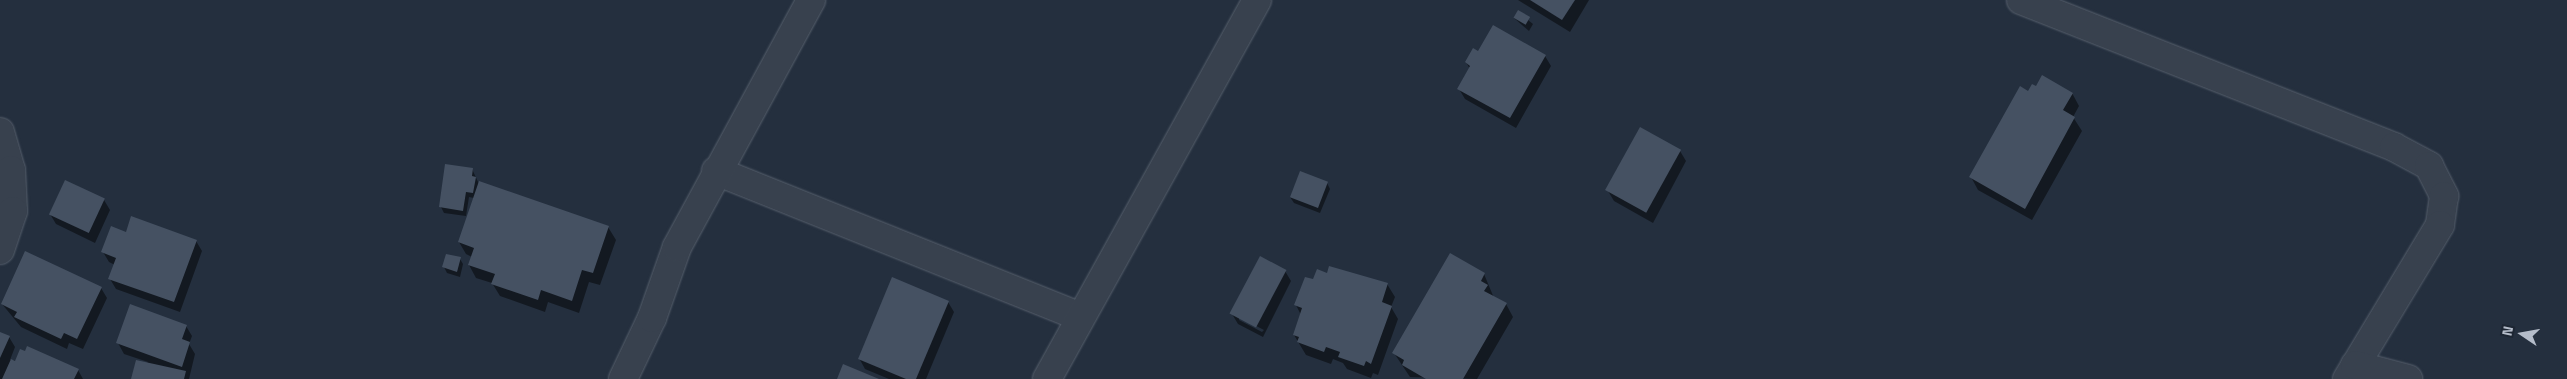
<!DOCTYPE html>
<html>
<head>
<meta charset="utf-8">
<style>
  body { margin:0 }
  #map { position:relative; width:2567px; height:379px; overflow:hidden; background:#242f3e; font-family:"Titillium Web",sans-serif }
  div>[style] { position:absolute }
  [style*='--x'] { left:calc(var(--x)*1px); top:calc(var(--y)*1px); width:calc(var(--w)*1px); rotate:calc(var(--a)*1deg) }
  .shadow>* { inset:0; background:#0007 }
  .building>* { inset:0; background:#455162; transform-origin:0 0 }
  .roads { filter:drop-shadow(0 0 1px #565f6c) drop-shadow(0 0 1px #565f6c) }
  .minor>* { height:28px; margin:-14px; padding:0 14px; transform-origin:14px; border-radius:14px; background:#38414e }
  span { translate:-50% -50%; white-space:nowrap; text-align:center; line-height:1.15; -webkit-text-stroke:4.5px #1d2633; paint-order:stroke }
  .north { position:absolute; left:2497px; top:309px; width:50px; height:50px; -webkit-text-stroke:4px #1d2633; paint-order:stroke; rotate:282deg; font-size:14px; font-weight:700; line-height:20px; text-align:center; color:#b4bcc9 }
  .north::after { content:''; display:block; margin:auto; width:18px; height:22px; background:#b4bcc9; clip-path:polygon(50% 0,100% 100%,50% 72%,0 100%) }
</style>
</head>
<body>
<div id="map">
  <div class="shadow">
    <div style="clip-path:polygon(1518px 0,1589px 0,1570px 32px)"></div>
    <div style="clip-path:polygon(1518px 12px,1533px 24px,1529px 31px,1514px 18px)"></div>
    <div style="clip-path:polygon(1479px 53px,1545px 56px,1551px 66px,1516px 128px,1465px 99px,1459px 89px,1470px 69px,1466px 62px)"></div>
    <div style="clip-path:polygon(2036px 88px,2072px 93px,2079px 106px,2073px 117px,2082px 131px,2032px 220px,1978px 190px,1971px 177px,2028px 93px)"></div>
    <div style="clip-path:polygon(1680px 151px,1686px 161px,1653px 223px,1614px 201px,1608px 191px)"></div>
    <div style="clip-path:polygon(472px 169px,479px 184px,608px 227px,616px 240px,600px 285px,589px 282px,579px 313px,548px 302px,545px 312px,500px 296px,492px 283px,476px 278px,469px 265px,472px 257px,466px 254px,459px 242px,474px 198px,469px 197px,466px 216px,444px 213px,441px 207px)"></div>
    <div style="clip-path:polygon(1327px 183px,1330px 189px,1320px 213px,1294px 203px,1290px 197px)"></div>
    <div style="clip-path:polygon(104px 200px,110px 210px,95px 243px,56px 224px,50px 214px)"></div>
    <div style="clip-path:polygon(127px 233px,196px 241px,202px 251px,180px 312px,116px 289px,110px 279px,115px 265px,109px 262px,103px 252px)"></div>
    <div style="clip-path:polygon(460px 259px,463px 264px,460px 277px,447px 273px,444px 267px)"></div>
    <div style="clip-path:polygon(evenodd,1285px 271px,1291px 281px,1263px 337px,1238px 324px,1232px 314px,1285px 271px,1239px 317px,1264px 330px,1262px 332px,1239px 320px,1239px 317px)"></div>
    <div style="clip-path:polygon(1328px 274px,1387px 284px,1395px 297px,1391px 307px,1398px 319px,1378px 375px,1373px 373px,1371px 378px,1347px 369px,1343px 363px,1333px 359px,1331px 364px,1306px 355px,1294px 335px,1301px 315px,1296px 305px,1314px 281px)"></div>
    <div style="clip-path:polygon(1484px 274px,1494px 298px,1506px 304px,1513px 317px,1477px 379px,1410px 377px,1394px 353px)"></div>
    <div style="clip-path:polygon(101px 288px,107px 298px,83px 349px,69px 343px,67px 349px,21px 327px,2px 304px)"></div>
    <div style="clip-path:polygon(948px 302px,954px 312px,926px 379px,889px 379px,865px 369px,859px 358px)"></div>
    <div style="clip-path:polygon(186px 326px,192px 336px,189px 344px,195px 354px,189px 379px,132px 379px,148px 362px,124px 354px,118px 343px)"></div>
    <div style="clip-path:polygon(0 333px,9px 337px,15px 347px,10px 360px,78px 370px,83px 379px,0 379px)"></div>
  </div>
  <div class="building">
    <div style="clip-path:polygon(1530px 0,1575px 0,1562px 20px)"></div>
    <div style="left:1518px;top:10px;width:14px;height:9px;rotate:30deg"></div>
    <div style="clip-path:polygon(1493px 25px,1546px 55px,1510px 118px,1457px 89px,1470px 66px,1465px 62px,1473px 48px,1478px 51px)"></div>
    <div style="clip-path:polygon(2042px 75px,2073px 93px,2063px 110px,2075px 117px,2025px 209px,1969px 177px,2020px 86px,2028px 91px,2032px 84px,2036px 86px)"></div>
    <div style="left:1640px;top:127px;width:47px;height:72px;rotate:29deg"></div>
    <div style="clip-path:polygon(445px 164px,473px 168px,472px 176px,476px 177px,473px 193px,466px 192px,463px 211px,439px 207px)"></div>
    <div style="left:1300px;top:171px;width:30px;height:28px;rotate:21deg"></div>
    <div style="left:65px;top:180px;width:44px;height:38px;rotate:25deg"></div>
    <div style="clip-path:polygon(479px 181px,609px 226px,593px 273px,582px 270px,572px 301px,541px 290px,538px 300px,491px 284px,495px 274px,468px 265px,474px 248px,458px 242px)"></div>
    <div style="clip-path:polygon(131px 216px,197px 240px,174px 302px,108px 279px,116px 258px,101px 252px,111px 226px,126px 232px)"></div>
    <div style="clip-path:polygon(25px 251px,102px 287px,77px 339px,64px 333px,61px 339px,14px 317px,17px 312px,1px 304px)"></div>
    <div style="clip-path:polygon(1450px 253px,1485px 273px,1481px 281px,1488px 285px,1484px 291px,1507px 303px,1463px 379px,1426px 379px,1402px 365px,1404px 360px,1392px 353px)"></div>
    <div style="clip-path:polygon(446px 254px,461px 257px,457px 272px,442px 267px)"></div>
    <div style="left:1260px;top:256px;width:30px;height:65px;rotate:28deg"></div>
    <div style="clip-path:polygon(1329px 266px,1388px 283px,1382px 302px,1392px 306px,1371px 364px,1366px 361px,1364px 366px,1338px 357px,1340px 352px,1326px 347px,1324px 352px,1297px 342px,1299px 337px,1293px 335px,1302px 308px,1294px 305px,1305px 277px,1313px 279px,1317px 269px,1327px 273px)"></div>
    <div style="clip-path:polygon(892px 277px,949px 301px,916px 379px,906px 379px,858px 359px)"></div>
    <div style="clip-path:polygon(130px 304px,187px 325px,182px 339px,190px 342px,182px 367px,116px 343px)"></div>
    <div style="clip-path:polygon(0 332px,10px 336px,0 358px)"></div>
    <div style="clip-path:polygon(27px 346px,79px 369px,74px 379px,2px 379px,11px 359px,15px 361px,20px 349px,25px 351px)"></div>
    <div style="clip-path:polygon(136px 360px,186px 371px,184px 379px,131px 379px)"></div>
    <div style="clip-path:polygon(843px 364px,879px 379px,837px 379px)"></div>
  </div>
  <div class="roads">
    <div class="minor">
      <div style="--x:2021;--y:0;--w:401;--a:21.5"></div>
      <div style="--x:2394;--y:147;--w:40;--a:28"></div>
      <div style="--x:2429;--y:166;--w:34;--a:63"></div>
      <div style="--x:2444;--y:196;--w:29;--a:98"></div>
      <div style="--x:2440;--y:225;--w:180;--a:121.1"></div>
      <div style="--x:0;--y:132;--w:40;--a:74"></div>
      <div style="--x:11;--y:170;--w:41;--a:87.2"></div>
      <div style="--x:13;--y:211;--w:41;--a:108.4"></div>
      <div style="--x:716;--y:171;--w:391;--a:21.8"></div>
      <div style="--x:2355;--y:365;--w:55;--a:14.8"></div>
      <div style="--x:623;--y:379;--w:68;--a:-64.6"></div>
      <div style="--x:652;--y:318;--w:75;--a:-70.6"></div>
      <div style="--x:677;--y:247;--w:281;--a:-61.5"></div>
      <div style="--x:1047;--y:379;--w:433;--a:-61"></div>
    </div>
  </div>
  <div class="north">N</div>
</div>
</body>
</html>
